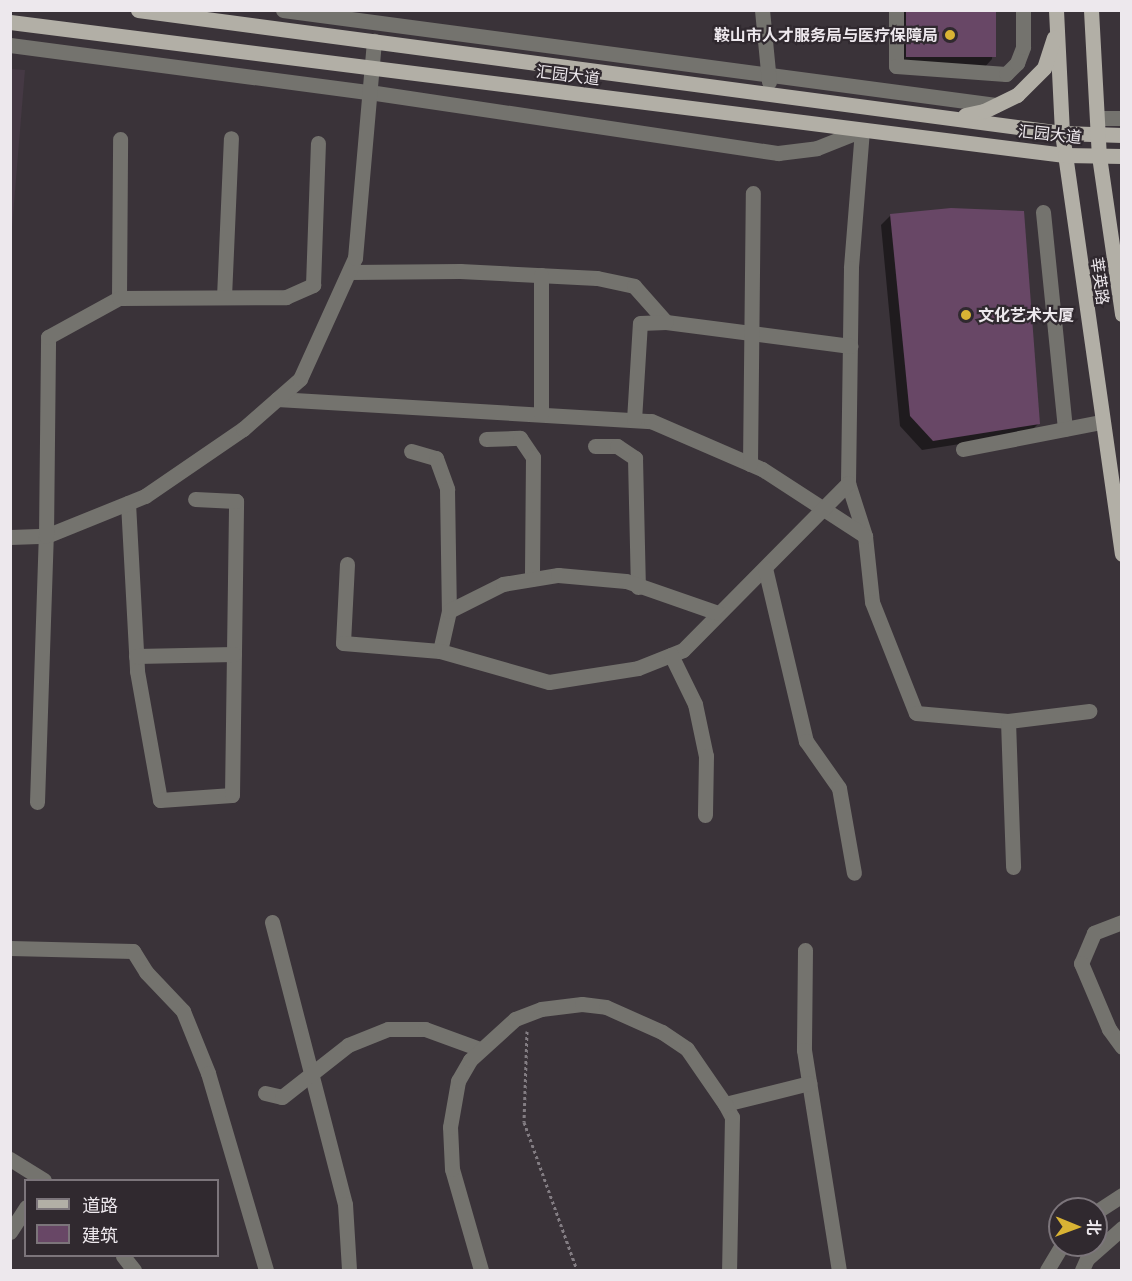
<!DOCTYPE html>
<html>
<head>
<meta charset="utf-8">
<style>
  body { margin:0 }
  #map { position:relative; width:1132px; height:1281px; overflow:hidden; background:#3a3339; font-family:Commissioner,"Noto Sans SC",sans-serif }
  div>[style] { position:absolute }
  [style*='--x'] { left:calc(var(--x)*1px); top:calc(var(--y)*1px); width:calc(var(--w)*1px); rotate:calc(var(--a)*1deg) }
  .built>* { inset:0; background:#453944 }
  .shadow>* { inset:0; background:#0007 }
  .building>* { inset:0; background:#684766; transform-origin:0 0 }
  .path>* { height:3px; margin-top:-1.5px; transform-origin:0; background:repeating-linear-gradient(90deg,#837d83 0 3px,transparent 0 6px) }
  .minor>* { height:15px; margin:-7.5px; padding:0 7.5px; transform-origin:7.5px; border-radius:7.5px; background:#74736e }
  .major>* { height:15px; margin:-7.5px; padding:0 7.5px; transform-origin:7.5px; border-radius:7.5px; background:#b2afa6 }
  .dots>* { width:16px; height:16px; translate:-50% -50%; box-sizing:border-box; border:3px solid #30292f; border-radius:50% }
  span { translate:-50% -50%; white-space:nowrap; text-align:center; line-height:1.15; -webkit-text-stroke:4.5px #30292f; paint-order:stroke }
  .poi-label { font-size:16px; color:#ede8ed; font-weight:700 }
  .right { translate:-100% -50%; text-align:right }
  .left { translate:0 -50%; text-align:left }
  .street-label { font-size:16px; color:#ede8ed }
  .frame { position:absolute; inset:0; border:12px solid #ede8ed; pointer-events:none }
  .legend { position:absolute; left:24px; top:1179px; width:195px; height:78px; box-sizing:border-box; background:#30292f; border:2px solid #7c757b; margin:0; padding:8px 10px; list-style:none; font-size:18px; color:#ede8ed }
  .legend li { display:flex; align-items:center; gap:12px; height:30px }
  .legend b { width:30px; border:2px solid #7c757b }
  .north { position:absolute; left:1048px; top:1197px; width:60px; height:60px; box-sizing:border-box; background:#30292f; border:2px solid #7c757b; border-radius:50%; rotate:91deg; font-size:16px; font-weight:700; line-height:24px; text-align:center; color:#ede8ed }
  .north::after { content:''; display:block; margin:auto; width:21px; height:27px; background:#d9b334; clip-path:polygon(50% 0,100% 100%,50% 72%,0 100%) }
</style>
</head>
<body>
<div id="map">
  <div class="built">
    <div style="clip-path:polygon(11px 69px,25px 70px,11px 240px,10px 69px)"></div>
  </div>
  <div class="shadow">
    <div style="clip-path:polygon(897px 10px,995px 10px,992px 59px,983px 69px,897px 66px)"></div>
    <div style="clip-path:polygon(891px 215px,1039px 423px,1029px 433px,922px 450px,900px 426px,881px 225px)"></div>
  </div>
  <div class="building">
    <div style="left:906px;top:10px;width:90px;height:47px"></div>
    <div style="clip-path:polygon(951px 208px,1024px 211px,1040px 424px,933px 441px,910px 416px,890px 214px)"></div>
  </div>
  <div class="path">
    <div style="--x:527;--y:1031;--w:91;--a:91.9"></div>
    <div style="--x:524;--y:1122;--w:157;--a:70.3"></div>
  </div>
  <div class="minor">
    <div style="--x:283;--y:10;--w:719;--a:7.59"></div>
    <div style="--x:762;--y:10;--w:72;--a:84.4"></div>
    <div style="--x:896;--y:10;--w:56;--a:90"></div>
    <div style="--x:896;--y:66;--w:110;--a:4.2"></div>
    <div style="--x:1006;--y:74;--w:16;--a:-45"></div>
    <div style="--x:1017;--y:63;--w:17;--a:-69"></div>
    <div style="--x:1023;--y:47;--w:37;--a:-90"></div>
    <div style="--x:10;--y:45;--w:362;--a:7.5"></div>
    <div style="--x:369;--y:92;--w:414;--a:8.5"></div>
    <div style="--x:778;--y:153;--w:39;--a:-7"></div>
    <div style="--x:817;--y:148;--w:48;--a:-21.8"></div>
    <div style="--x:862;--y:130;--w:138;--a:94.6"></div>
    <div style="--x:851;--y:268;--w:215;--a:90.8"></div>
    <div style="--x:848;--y:483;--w:56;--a:72.2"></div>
    <div style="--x:865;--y:536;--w:66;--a:83.9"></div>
    <div style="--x:872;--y:602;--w:119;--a:68.4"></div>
    <div style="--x:916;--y:713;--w:92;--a:5"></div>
    <div style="--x:1008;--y:721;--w:82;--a:-7"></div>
    <div style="--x:1097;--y:118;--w:25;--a:0"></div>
    <div style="--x:1043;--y:212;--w:218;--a:84.2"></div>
    <div style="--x:350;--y:272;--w:110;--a:-0.5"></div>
    <div style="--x:460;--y:271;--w:137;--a:2.9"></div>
    <div style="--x:597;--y:278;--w:38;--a:12"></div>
    <div style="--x:634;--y:286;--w:48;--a:48.4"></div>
    <div style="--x:666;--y:322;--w:186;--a:7.4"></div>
    <div style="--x:224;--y:297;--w:159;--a:-87.5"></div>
    <div style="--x:119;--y:298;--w:159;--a:-89.6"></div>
    <div style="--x:277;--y:399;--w:375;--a:3.4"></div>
    <div style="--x:651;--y:421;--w:121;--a:23.4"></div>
    <div style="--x:762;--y:469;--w:123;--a:33"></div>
    <div style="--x:541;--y:414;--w:139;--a:-90"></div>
    <div style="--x:634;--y:420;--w:97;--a:-86.5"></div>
    <div style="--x:640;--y:323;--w:26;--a:-2"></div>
    <div style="--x:486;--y:439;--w:34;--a:-2"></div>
    <div style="--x:520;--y:438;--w:23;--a:56"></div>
    <div style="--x:533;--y:457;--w:122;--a:90.5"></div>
    <div style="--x:595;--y:446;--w:22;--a:0"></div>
    <div style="--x:617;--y:446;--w:22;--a:34"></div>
    <div style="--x:635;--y:458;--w:129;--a:88.7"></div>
    <div style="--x:963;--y:449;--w:141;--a:-11.1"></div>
    <div style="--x:411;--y:451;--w:26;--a:16"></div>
    <div style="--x:436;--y:458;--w:33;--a:70"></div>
    <div style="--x:447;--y:489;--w:122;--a:89.1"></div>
    <div style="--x:449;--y:611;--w:41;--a:102.7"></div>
    <div style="--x:750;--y:464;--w:271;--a:-89.4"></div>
    <div style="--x:128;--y:503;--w:168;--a:86.9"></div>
    <div style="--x:137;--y:671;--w:131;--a:79.9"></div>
    <div style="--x:160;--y:800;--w:72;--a:-4"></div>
    <div style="--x:232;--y:795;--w:294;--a:-89.2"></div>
    <div style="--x:236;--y:501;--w:41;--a:-177.2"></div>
    <div style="--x:10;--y:537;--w:36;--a:-2"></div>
    <div style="--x:46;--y:536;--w:107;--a:-22"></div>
    <div style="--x:145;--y:496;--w:119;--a:-34.4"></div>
    <div style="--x:243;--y:429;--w:76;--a:-41.3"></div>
    <div style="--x:300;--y:379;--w:133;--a:-65.6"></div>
    <div style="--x:355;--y:258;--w:218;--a:-85"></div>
    <div style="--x:347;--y:564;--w:79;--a:92.9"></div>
    <div style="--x:343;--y:643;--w:97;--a:4.7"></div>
    <div style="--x:440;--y:651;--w:113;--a:15.9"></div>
    <div style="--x:549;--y:682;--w:90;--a:-8.9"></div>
    <div style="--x:638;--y:668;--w:48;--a:-21.8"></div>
    <div style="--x:683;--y:650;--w:235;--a:-45.3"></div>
    <div style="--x:765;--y:568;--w:178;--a:76.7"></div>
    <div style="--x:806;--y:741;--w:57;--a:54.9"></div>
    <div style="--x:839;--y:788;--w:86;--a:80"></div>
    <div style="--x:449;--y:611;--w:60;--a:-26.6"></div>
    <div style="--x:503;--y:584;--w:56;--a:-9.3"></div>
    <div style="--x:558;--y:575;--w:68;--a:5"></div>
    <div style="--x:626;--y:581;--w:97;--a:19.2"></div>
    <div style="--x:671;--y:655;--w:55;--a:63.9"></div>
    <div style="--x:695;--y:704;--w:53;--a:78.1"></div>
    <div style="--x:706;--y:756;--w:59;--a:91"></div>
    <div style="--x:136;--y:656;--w:98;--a:-1.2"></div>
    <div style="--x:1008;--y:721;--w:146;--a:88"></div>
    <div style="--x:37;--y:802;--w:266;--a:-88.1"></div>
    <div style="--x:46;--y:536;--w:199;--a:-89.4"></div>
    <div style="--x:48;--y:337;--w:81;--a:-28.8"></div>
    <div style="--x:119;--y:298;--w:167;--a:-0.3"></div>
    <div style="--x:286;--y:297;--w:30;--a:-24"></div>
    <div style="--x:313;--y:285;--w:142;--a:-88"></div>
    <div style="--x:272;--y:922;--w:291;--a:75.5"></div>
    <div style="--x:345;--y:1204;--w:66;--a:86.5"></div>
    <div style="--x:1122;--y:922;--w:30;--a:159"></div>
    <div style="--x:1094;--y:933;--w:33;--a:113"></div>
    <div style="--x:1081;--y:963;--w:72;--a:67"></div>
    <div style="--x:1109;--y:1029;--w:22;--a:54"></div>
    <div style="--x:10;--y:948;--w:123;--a:1.4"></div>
    <div style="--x:133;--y:951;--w:25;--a:58"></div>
    <div style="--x:146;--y:972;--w:54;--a:46.5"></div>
    <div style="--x:183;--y:1011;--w:67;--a:68"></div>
    <div style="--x:208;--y:1073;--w:205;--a:73.6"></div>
    <div style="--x:805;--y:950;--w:100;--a:90.6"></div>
    <div style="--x:804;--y:1050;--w:223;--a:81"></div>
    <div style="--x:265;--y:1093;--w:17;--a:13"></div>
    <div style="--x:282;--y:1097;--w:84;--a:-38.2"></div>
    <div style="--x:348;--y:1045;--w:43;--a:-21.8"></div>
    <div style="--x:388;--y:1029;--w:37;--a:0"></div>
    <div style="--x:425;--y:1029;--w:59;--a:20"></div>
    <div style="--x:725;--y:1104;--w:87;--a:-14"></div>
    <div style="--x:10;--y:1159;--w:40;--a:32"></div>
    <div style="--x:1096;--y:1212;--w:31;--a:-33"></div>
    <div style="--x:10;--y:1232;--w:30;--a:-57"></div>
    <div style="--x:123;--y:1256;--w:18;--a:52"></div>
    <div style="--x:481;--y:1270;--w:105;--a:-106"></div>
    <div style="--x:452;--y:1169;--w:42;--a:-92.7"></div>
    <div style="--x:450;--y:1127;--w:47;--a:-80.1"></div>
    <div style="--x:458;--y:1081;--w:24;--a:-60"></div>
    <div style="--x:470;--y:1060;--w:61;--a:-42.3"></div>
    <div style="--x:515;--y:1019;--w:28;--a:-21"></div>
    <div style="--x:541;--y:1009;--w:41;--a:-7"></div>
    <div style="--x:582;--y:1004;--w:24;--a:7"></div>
    <div style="--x:606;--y:1007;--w:61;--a:24.1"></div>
    <div style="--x:662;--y:1032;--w:30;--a:34"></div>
    <div style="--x:687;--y:1049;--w:67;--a:55.4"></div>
    <div style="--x:725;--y:1104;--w:15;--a:62"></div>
    <div style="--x:732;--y:1117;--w:153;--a:91.1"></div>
    <div style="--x:1047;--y:1270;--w:29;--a:-59"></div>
    <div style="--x:1082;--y:1270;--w:12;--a:-66"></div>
    <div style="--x:1087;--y:1259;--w:47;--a:-41.5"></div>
  </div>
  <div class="major">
    <div style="--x:138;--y:10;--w:932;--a:7.58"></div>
    <div style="--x:1062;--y:133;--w:60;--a:1.9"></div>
    <div style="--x:1056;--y:10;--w:123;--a:87.2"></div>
    <div style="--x:1062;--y:133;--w:425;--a:81.9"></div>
    <div style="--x:1091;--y:10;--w:146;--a:86.9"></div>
    <div style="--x:1099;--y:156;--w:160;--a:81.7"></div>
    <div style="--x:10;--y:22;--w:1063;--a:7.19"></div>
    <div style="--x:1065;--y:155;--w:57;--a:1"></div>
    <div style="--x:965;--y:115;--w:19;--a:-12"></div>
    <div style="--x:984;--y:111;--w:37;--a:-26"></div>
    <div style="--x:1017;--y:95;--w:38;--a:-45"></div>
    <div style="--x:1044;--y:68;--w:32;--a:-72"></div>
  </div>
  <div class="dots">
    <div style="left:950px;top:35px;background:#d9b334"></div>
    <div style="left:966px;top:315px;background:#d9b334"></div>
  </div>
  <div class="poi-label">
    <span class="right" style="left:938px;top:35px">鞍山市人才服务局与医疗保障局</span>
    <span class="left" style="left:978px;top:315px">文化艺术大厦</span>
  </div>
  <div class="street-label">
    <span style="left:568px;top:75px;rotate:7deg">汇园大道</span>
    <span style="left:1050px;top:134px;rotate:6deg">汇园大道</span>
    <span style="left:1100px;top:281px;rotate:82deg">莘英路</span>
  </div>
  <div class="frame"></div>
  <ul class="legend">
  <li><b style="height:8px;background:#b2afa6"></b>道路</li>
  <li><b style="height:16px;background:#684766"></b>建筑</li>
  </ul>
  <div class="north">北</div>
</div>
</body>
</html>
